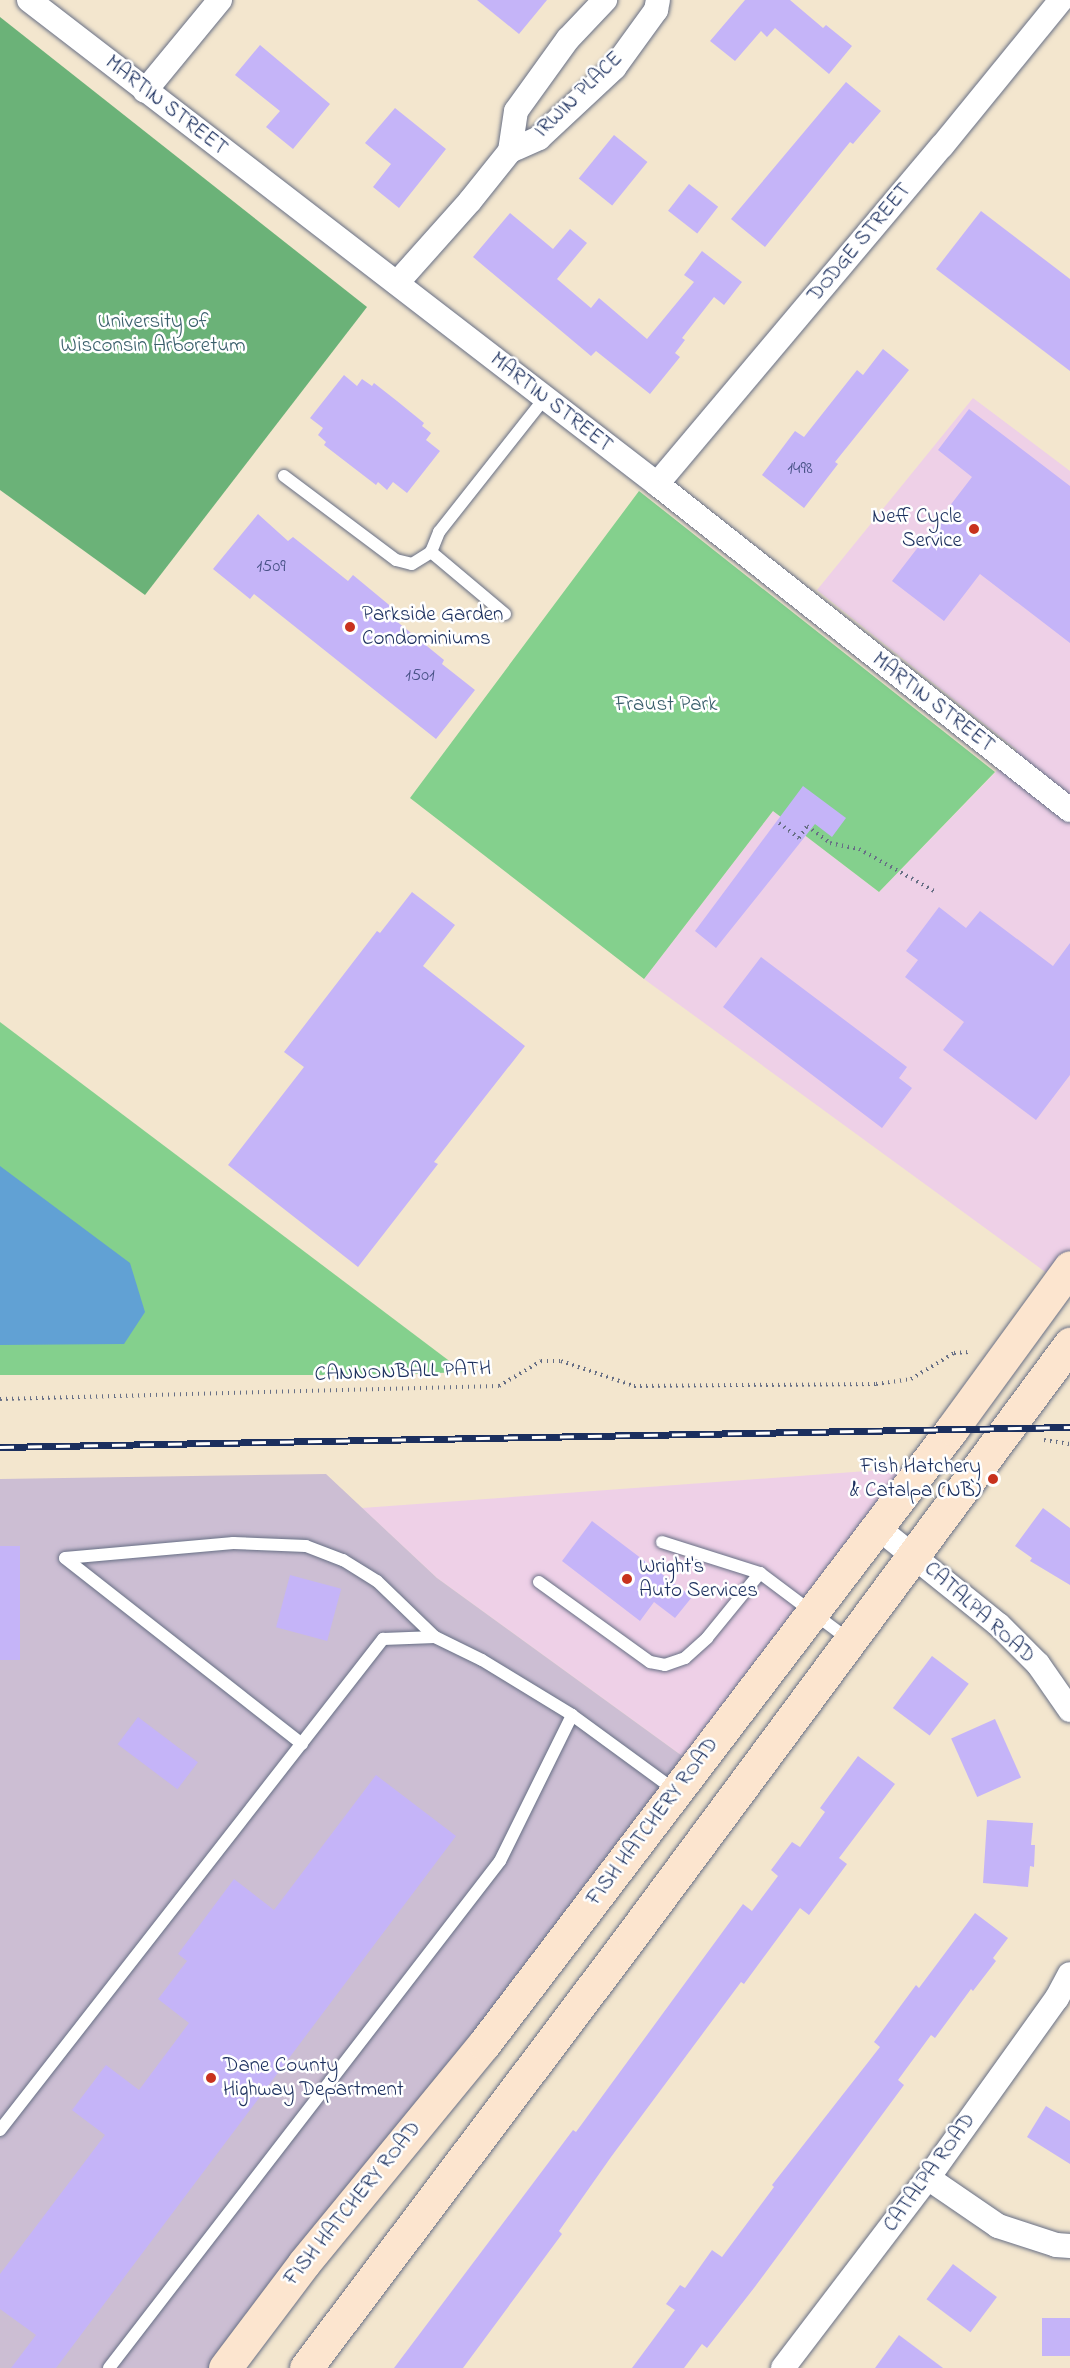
<!DOCTYPE html>
<html>
<head>
<meta charset="utf-8">
<style>
  body { margin:0 }
  #map { position:relative; width:1070px; height:2368px; overflow:hidden; background:#f3e6ce; font-family:"Indie Flower",sans-serif }
  div>[style] { position:absolute }
  [style*='--x'] { left:calc(var(--x)*1px); top:calc(var(--y)*1px); width:calc(var(--w)*1px); rotate:calc(var(--a)*1deg) }
  .built>* { inset:0; background:#eed0e7 }
  .industrial>* { inset:0; background:#ccbed3 }
  .green>* { inset:0; background:#84d08d }
  .forest>* { inset:0; background:#6bb278 }
  .water>* { inset:0; background:#61a1d4 }
  .building>* { inset:0; background:#c5b4f8; transform-origin:0 0 }
  .path>* { height:4px; margin-top:-2px; transform-origin:0; background:repeating-linear-gradient(90deg,#676f85 0 1.5px,transparent 0 6px) }
  .roads { filter:drop-shadow(0 0 2px #676f85) drop-shadow(0 0 2px #676f85) }
  .lane>* { height:12px; margin:-6px; padding:0 6px; transform-origin:6px; border-radius:6px; background:#fff }
  .street>* { height:24px; margin:-12px; padding:0 12px; transform-origin:12px; border-radius:12px; background:#fff }
  .secondary>* { height:33px; margin:-16.5px; padding:0 16.5px; transform-origin:16.5px; border-radius:16.5px; background:#fce5cf }
  .rail>* { height:7px; margin-top:-3.5px; transform-origin:0; background:repeating-linear-gradient(90deg,#fff 0 14px,#1b2f5e 0 28px); box-sizing:border-box; border-block:2px solid #1b2f5e }
  .dots>* { width:16px; height:16px; translate:-50% -50%; box-sizing:border-box; border:3px solid #fff; border-radius:50% }
  span { translate:-50% -50%; white-space:nowrap; text-align:center; line-height:1.15; -webkit-text-stroke:5px #fff; paint-order:stroke }
  .number-label { font-size:18px; color:#465084 }
  .number-label span { -webkit-text-stroke-width:0 }
  .street-label { font-size:21px; color:#1b2f5e }
  .park-label { font-size:21px; color:#3a5f6c }
  .poi-label { font-size:21px; color:#1b2f5e }
  .right { translate:-100% -50%; text-align:right }
  .left { translate:0 -50%; text-align:left }
</style>
</head>
<body>
<div id="map">
  <div class="built">
    <div style="clip-path:polygon(973px 398px,1070px 471px,1070px 1267px,1059px 1282px,644px 979px,773px 811px,879px 892px,1017px 750px,817px 590px)"></div>
    <div style="clip-path:polygon(921px 1467px,696px 1766px,437px 1578px,362px 1508px)"></div>
  </div>
  <div class="industrial">
    <div style="clip-path:polygon(326px 1474px,437px 1578px,696px 1766px,225px 2368px,0 2368px,0 1479px)"></div>
  </div>
  <div class="green">
    <div style="clip-path:polygon(639px 491px,995px 772px,879px 892px,773px 811px,644px 979px,410px 798px)"></div>
    <div style="clip-path:polygon(0 1022px,464px 1372px,383px 1375px,0 1375px)"></div>
  </div>
  <div class="forest">
    <div style="clip-path:polygon(0 17px,367px 307px,145px 595px,0 490px)"></div>
  </div>
  <div class="water">
    <div style="clip-path:polygon(0 1166px,130px 1263px,145px 1312px,124px 1344px,0 1345px)"></div>
  </div>
  <div class="building">
    <div style="clip-path:polygon(477px 0,547px 0,519px 34px)"></div>
    <div style="clip-path:polygon(745px 0,790px 0,823px 28px,826px 25px,852px 46px,829px 74px,775px 28px,767px 37px,761px 31px,735px 61px,710px 41px)"></div>
    <div style="clip-path:polygon(260px 45px,330px 104px,293px 149px,266px 127px,280px 111px,235px 75px)"></div>
    <div style="clip-path:polygon(846px 82px,881px 111px,853px 144px,850px 142px,765px 247px,731px 219px)"></div>
    <div style="clip-path:polygon(395px 108px,446px 149px,399px 208px,373px 187px,391px 164px,365px 143px)"></div>
    <div style="left:614px;top:135px;width:43px;height:56px;rotate:39deg"></div>
    <div style="left:689px;top:184px;width:37px;height:34px;rotate:38deg"></div>
    <div style="clip-path:polygon(981px 211px,1070px 279px,1070px 371px,936px 269px)"></div>
    <div style="clip-path:polygon(510px 213px,553px 249px,570px 229px,587px 243px,557px 279px,591px 308px,599px 298px,647px 339px,694px 282px,684px 275px,702px 251px,742px 282px,724px 305px,714px 297px,682px 338px,685px 340px,675px 353px,680px 357px,650px 394px,596px 351px,591px 356px,473px 257px)"></div>
    <div style="clip-path:polygon(883px 349px,909px 370px,835px 462px,838px 464px,804px 508px,762px 475px,795px 431px,804px 437px,857px 370px,863px 375px)"></div>
    <div style="clip-path:polygon(344px 375px,357px 386px,362px 379px,372px 386px,374px 383px,397px 401px,424px 423px,422px 426px,431px 433px,426px 440px,440px 451px,407px 493px,393px 482px,387px 490px,378px 482px,376px 485px,324px 445px,326px 442px,318px 435px,323px 428px,310px 418px)"></div>
    <div style="clip-path:polygon(969px 409px,1070px 486px,1070px 643px,980px 574px,944px 621px,892px 581px,972px 477px,938px 450px)"></div>
    <div style="clip-path:polygon(258px 514px,288px 541px,293px 537px,348px 581px,353px 575px,394px 609px,389px 615px,444px 660px,442px 664px,475px 690px,436px 739px,254px 594px,250px 599px,213px 569px)"></div>
    <div style="clip-path:polygon(803px 786px,846px 818px,832px 837px,815px 824px,716px 948px,695px 931px)"></div>
    <div style="clip-path:polygon(412px 892px,455px 925px,423px 966px,525px 1046px,434px 1162px,438px 1164px,358px 1267px,228px 1165px,304px 1067px,284px 1052px,377px 931px,380px 933px)"></div>
    <div style="clip-path:polygon(939px 907px,966px 928px,980px 911px,1053px 966px,1070px 943px,1070px 1075px,1036px 1120px,943px 1050px,964px 1022px,905px 977px,918px 960px,906px 951px)"></div>
    <div style="clip-path:polygon(761px 957px,907px 1067px,899px 1078px,912px 1088px,882px 1128px,723px 1007px)"></div>
    <div style="clip-path:polygon(1043px 1508px,1070px 1528px,1070px 1585px,1030px 1561px,1032px 1558px,1015px 1546px)"></div>
    <div style="clip-path:polygon(592px 1521px,692px 1597px,675px 1618px,654px 1602px,640px 1621px,562px 1561px)"></div>
    <div style="left:0;top:1546px;width:20px;height:114px"></div>
    <div style="left:290px;top:1575px;width:53px;height:54px;rotate:15deg"></div>
    <div style="left:932px;top:1656px;width:46px;height:65px;rotate:37deg"></div>
    <div style="left:138px;top:1717px;width:75px;height:34px;rotate:37deg"></div>
    <div style="left:995px;top:1719px;width:64px;height:48px;rotate:66deg"></div>
    <div style="clip-path:polygon(858px 1756px,895px 1784px,839px 1858px,847px 1864px,809px 1915px,800px 1908px,744px 1984px,741px 1982px,611px 2157px,559px 2231px,562px 2234px,463px 2368px,394px 2368px,573px 2130px,576px 2132px,743px 1904px,752px 1911px,778px 1876px,771px 1870px,792px 1842px,800px 1847px,825px 1812px,820px 1808px)"></div>
    <div style="clip-path:polygon(376px 1775px,456px 1836px,56px 2368px,11px 2368px,36px 2335px,0 2309px,0 2274px,105px 2135px,72px 2110px,106px 2065px,139px 2090px,189px 2023px,158px 1999px,187px 1961px,178px 1954px,234px 1879px,274px 1910px)"></div>
    <div style="clip-path:polygon(987px 1820px,1033px 1823px,1031px 1845px,1035px 1845px,1034px 1867px,1030px 1866px,1028px 1887px,983px 1883px)"></div>
    <div style="clip-path:polygon(975px 1913px,1008px 1938px,993px 1958px,996px 1961px,973px 1991px,971px 1989px,935px 2038px,931px 2035px,898px 2080px,904px 2085px,754px 2288px,707px 2348px,702px 2344px,684px 2368px,632px 2368px,675px 2310px,666px 2304px,680px 2285px,685px 2288px,712px 2250px,722px 2257px,774px 2187px,772px 2185px,880px 2047px,874px 2042px,916px 1985px,919px 1988px)"></div>
    <div style="clip-path:polygon(1046px 2106px,1070px 2121px,1070px 2164px,1027px 2137px)"></div>
    <div style="left:953px;top:2264px;width:55px;height:44px;rotate:37deg"></div>
    <div style="left:1042px;top:2318px;width:28px;height:38px"></div>
    <div style="clip-path:polygon(899px 2335px,943px 2368px,875px 2368px)"></div>
  </div>
  <div class="path">
    <div style="--x:779;--y:823;--w:25;--a:37"></div>
    <div style="--x:799;--y:838;--w:14;--a:-56"></div>
    <div style="--x:807;--y:826;--w:29;--a:36"></div>
    <div style="--x:830;--y:843;--w:30;--a:12"></div>
    <div style="--x:859;--y:849;--w:88;--a:29.2"></div>
    <div style="--x:0;--y:1399;--w:499;--a:-1.5"></div>
    <div style="--x:499;--y:1386;--w:49;--a:-30.8"></div>
    <div style="--x:541;--y:1361;--w:20;--a:0"></div>
    <div style="--x:561;--y:1361;--w:77;--a:18.9"></div>
    <div style="--x:634;--y:1386;--w:242;--a:-0.5"></div>
    <div style="--x:876;--y:1384;--w:35;--a:-8"></div>
    <div style="--x:911;--y:1379;--w:50;--a:-31.2"></div>
    <div style="--x:954;--y:1353;--w:15;--a:-4"></div>
    <div style="--x:1044;--y:1440;--w:26;--a:9"></div>
  </div>
  <div class="roads">
    <div class="lane">
      <div style="--x:284;--y:476;--w:140;--a:36.9"></div>
      <div style="--x:396;--y:560;--w:16;--a:14"></div>
      <div style="--x:412;--y:564;--w:22;--a:-32"></div>
      <div style="--x:505;--y:614;--w:97;--a:-140"></div>
      <div style="--x:431;--y:552;--w:22;--a:-68"></div>
      <div style="--x:439;--y:532;--w:171;--a:-51.7"></div>
      <div style="--x:662;--y:1542;--w:103;--a:17.6"></div>
      <div style="--x:539;--y:1582;--w:137;--a:35.8"></div>
      <div style="--x:650;--y:1662;--w:15;--a:11"></div>
      <div style="--x:665;--y:1665;--w:21;--a:-19"></div>
      <div style="--x:685;--y:1658;--w:30;--a:-42"></div>
      <div style="--x:707;--y:1638;--w:84;--a:-50.8"></div>
      <div style="--x:760;--y:1573;--w:110;--a:36.9"></div>
      <div style="--x:302;--y:1744;--w:301;--a:-141.9"></div>
      <div style="--x:65;--y:1558;--w:169;--a:-5.1"></div>
      <div style="--x:233;--y:1543;--w:73;--a:2.4"></div>
      <div style="--x:306;--y:1546;--w:40;--a:21"></div>
      <div style="--x:343;--y:1560;--w:40;--a:32"></div>
      <div style="--x:377;--y:1581;--w:81;--a:44"></div>
      <div style="--x:0;--y:2130;--w:623;--a:-52.04"></div>
      <div style="--x:383;--y:1639;--w:52;--a:-2.2"></div>
      <div style="--x:435;--y:1637;--w:52;--a:26.1"></div>
      <div style="--x:482;--y:1660;--w:105;--a:31.4"></div>
      <div style="--x:572;--y:1715;--w:129;--a:36.2"></div>
      <div style="--x:109;--y:2368;--w:640;--a:-52.36"></div>
      <div style="--x:500;--y:1861;--w:163;--a:-63.7"></div>
    </div>
    <div class="street">
      <div style="--x:29;--y:0;--w:793;--a:37.62"></div>
      <div style="--x:657;--y:484;--w:526;--a:38.29"></div>
      <div style="--x:145;--y:91;--w:118;--a:-50.5"></div>
      <div style="--x:510;--y:151;--w:40;--a:-81.5"></div>
      <div style="--x:516;--y:111;--w:89;--a:-54.2"></div>
      <div style="--x:568;--y:39;--w:54;--a:-46.5"></div>
      <div style="--x:397;--y:283;--w:110;--a:-48.3"></div>
      <div style="--x:470;--y:201;--w:64;--a:-51.3"></div>
      <div style="--x:510;--y:151;--w:32;--a:-24"></div>
      <div style="--x:539;--y:138;--w:103;--a:-43"></div>
      <div style="--x:614;--y:68;--w:72;--a:-54.1"></div>
      <div style="--x:656;--y:10;--w:10;--a:-79"></div>
      <div style="--x:657;--y:484;--w:442;--a:-49.9"></div>
      <div style="--x:942;--y:146;--w:188;--a:-50.8"></div>
      <div style="--x:877;--y:1527;--w:156;--a:38.8"></div>
      <div style="--x:999;--y:1625;--w:55;--a:45"></div>
      <div style="--x:1038;--y:1664;--w:56;--a:55.2"></div>
      <div style="--x:928;--y:2178;--w:85;--a:34.4"></div>
      <div style="--x:998;--y:2226;--w:61;--a:18.1"></div>
      <div style="--x:1056;--y:2245;--w:14;--a:4"></div>
      <div style="--x:783;--y:2368;--w:239;--a:-52.7"></div>
      <div style="--x:928;--y:2178;--w:221;--a:-54.4"></div>
      <div style="--x:1057;--y:1998;--w:27;--a:-62"></div>
    </div>
    <div class="secondary">
      <div style="--x:225;--y:2368;--w:131;--a:-53"></div>
      <div style="--x:304;--y:2263;--w:283;--a:-50.6"></div>
      <div style="--x:484;--y:2044;--w:773;--a:-52.73"></div>
      <div style="--x:952;--y:1429;--w:200;--a:-53.9"></div>
      <div style="--x:306;--y:2368;--w:542;--a:-53.02"></div>
      <div style="--x:632;--y:1935;--w:736;--a:-53.46"></div>
    </div>
  </div>
  <div class="rail">
    <div style="--x:0;--y:1447;--w:1070;--a:-1.07"></div>
  </div>
  <div class="dots">
    <div style="left:974px;top:529px;background:#c8321e"></div>
    <div style="left:350px;top:627px;background:#c8321e"></div>
    <div style="left:993px;top:1479px;background:#c8321e"></div>
    <div style="left:627px;top:1579px;background:#c8321e"></div>
    <div style="left:211px;top:2078px;background:#c8321e"></div>
  </div>
  <div class="number-label">
    <span style="left:800px;top:469px">1498</span>
    <span style="left:271px;top:567px">1509</span>
    <span style="left:420px;top:676px">1501</span>
  </div>
  <div class="street-label">
    <span style="left:579px;top:95px;rotate:-44deg">IRWIN PLACE</span>
    <span style="left:166px;top:106px;rotate:38deg">MARTIN STREET</span>
    <span style="left:860px;top:243px;rotate:-50deg">DODGE STREET</span>
    <span style="left:551px;top:403px;rotate:38deg">MARTIN STREET</span>
    <span style="left:933px;top:703px;rotate:38deg">MARTIN STREET</span>
    <span style="left:403px;top:1372px;rotate:-2deg">CANNONBALL PATH</span>
    <span style="left:979px;top:1613px;rotate:42deg">CATALPA ROAD</span>
    <span style="left:653px;top:1822px;rotate:-53deg">FISH HATCHERY ROAD</span>
    <span style="left:930px;top:2173px;rotate:-54deg">CATALPA ROAD</span>
    <span style="left:353px;top:2204px;rotate:-51deg">FISH HATCHERY ROAD</span>
  </div>
  <div class="park-label">
    <span style="left:153px;top:334px">University of<br>Wisconsin Arboretum</span>
    <span style="left:666px;top:705px">Fraust Park</span>
  </div>
  <div class="poi-label">
    <span class="right" style="left:962px;top:529px">Neff Cycle<br>Service</span>
    <span class="left" style="left:362px;top:627px">Parkside Garden<br>Condominiums</span>
    <span class="right" style="left:981px;top:1479px">Fish Hatchery<br>&amp; Catalpa (NB)</span>
    <span class="left" style="left:639px;top:1579px">Wright's<br>Auto Services</span>
    <span class="left" style="left:223px;top:2078px">Dane County<br>Highway Department</span>
  </div>
</div>
</body>
</html>
